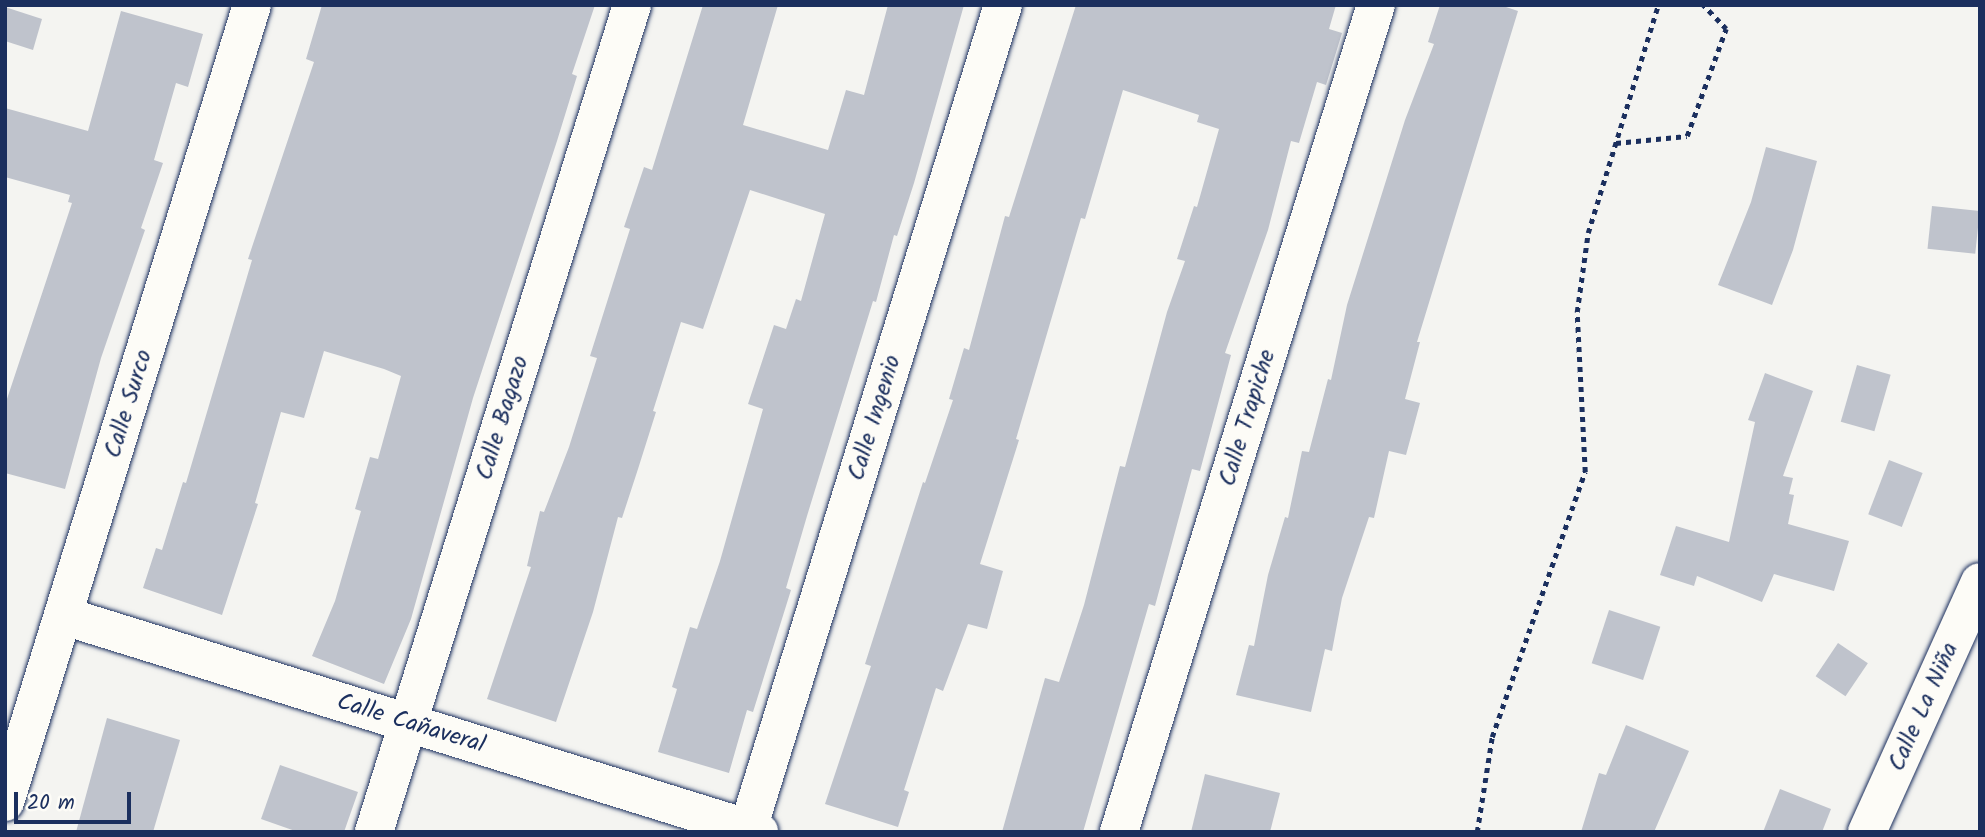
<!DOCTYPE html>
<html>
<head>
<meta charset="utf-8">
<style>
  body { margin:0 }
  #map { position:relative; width:1985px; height:837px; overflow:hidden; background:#f4f4f1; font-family:Kalam,sans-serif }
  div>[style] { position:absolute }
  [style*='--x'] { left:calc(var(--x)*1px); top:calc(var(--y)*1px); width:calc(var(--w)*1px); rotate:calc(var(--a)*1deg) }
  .building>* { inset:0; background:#bfc3cc; transform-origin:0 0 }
  .path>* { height:4.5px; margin-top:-2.25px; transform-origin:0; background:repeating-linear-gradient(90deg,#1b2f5e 0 5px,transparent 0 10px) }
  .roads { filter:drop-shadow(0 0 2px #1b2f5e) drop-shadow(0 0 2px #1b2f5e) }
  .street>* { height:38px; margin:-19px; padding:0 19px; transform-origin:19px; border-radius:19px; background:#fdfcf7 }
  span { translate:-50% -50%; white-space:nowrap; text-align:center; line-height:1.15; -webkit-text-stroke:5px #fdfcf7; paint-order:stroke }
  .street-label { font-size:24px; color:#1b2f5e }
  .frame { position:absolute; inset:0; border:7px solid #1b2f5e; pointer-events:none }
  .scale { position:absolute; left:14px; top:792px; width:117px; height:32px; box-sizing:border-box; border:4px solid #1b2f5e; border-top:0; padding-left:9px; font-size:21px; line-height:24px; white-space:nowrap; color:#1b2f5e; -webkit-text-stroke:5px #fdfcf7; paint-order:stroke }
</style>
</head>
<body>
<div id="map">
  <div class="building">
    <div style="clip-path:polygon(322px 5px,595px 5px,572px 74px,577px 76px,557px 141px,473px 398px,411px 619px,384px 684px,312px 656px,335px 601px,361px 511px,355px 509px,370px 457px,378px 459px,401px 376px,384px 369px,324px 351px,304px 418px,281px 412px,255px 503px,258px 504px,222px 615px,143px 588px,156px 548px,162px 550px,183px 482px,186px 483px,252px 260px,248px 259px,314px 62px,306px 59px)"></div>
    <div style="clip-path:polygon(703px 5px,778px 5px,743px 125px,828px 150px,846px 90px,864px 95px,888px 5px,964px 5px,914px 183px,897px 236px,894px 235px,876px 302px,873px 301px,807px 516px,786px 588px,791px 590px,753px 712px,747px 710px,729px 773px,658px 752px,677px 689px,672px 687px,690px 627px,697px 629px,720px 561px,763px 409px,748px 404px,774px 325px,786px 329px,796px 299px,801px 301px,825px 214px,750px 190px,703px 329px,681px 322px,653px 411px,656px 412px,638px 469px,622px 518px,618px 517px,593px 612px,556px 722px,487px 699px,531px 567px,527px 566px,540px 511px,544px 512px,569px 447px,597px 358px,590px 356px,630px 229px,624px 227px,644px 167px,652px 170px)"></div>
    <div style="clip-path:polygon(1076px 5px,1336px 5px,1329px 29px,1342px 33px,1326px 85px,1317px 82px,1299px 143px,1291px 141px,1268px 230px,1225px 353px,1231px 355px,1200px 471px,1192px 469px,1155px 606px,1149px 604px,1083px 832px,1002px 832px,1045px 678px,1059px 682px,1084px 605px,1120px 466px,1125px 467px,1167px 312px,1185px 261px,1177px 259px,1194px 206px,1197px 207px,1219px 129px,1197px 122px,1199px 115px,1123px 90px,1085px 219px,1081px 218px,1016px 439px,1019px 440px,980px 564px,1003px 571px,987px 629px,968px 624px,943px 691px,936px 688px,904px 790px,909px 792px,898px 827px,825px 804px,871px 666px,865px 664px,923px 482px,925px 483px,953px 400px,949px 399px,964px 348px,969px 350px,1005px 216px,1009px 217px)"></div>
    <div style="clip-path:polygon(1440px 5px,1500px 5px,1518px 11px,1417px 342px,1420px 342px,1405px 399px,1420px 403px,1406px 455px,1389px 451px,1374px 518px,1369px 517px,1342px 598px,1332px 651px,1325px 649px,1311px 712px,1236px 695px,1249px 645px,1254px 646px,1268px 575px,1285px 517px,1288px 518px,1302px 451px,1309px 452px,1328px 379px,1331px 380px,1347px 305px,1405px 120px,1434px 44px,1428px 42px)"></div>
    <div style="clip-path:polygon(5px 7px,42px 19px,33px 50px,5px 41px)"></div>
    <div style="clip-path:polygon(121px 11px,203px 34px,188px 87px,176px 83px,154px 160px,163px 163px,141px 228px,145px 230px,101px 358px,65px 489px,5px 473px,5px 405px,72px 203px,68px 202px,70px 195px,5px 177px,5px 108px,88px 131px)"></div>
    <div style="clip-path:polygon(1766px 147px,1817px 161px,1793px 250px,1772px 305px,1718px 285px,1751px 202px)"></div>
    <div style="left:1932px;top:206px;width:48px;height:43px;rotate:6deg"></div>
    <div style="left:1857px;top:365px;width:35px;height:59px;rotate:16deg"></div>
    <div style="clip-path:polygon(1765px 373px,1813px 391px,1783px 476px,1793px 478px,1789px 494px,1794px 495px,1788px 524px,1849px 541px,1834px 591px,1774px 574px,1762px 602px,1697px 576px,1694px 586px,1660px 575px,1676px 526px,1729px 542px,1755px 422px,1748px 420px)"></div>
    <div style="left:1889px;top:460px;width:36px;height:58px;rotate:21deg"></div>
    <div style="left:1609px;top:610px;width:54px;height:56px;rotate:18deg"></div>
    <div style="left:1838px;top:643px;width:36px;height:40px;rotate:34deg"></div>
    <div style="clip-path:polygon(107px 718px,180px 740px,153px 832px,76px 832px)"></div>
    <div style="clip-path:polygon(1626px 725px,1689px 751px,1654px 832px,1581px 832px,1599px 773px,1606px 775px)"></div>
    <div style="clip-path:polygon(280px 765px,358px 792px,344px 832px,298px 832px,261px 819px)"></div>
    <div style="clip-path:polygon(1205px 774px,1280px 793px,1270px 832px,1191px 832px)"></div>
    <div style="clip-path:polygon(1780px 789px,1831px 809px,1822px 832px,1763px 832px)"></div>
  </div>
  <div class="path">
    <div style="--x:1616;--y:143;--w:71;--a:-5.6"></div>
    <div style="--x:1687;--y:136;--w:114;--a:-70"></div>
    <div style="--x:1726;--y:29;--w:33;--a:-134"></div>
    <div style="--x:1477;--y:832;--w:96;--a:-81"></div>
    <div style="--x:1492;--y:737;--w:281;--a:-70.7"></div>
    <div style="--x:1585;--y:472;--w:160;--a:-92.9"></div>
    <div style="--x:1577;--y:312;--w:80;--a:-82.1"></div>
    <div style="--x:1588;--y:233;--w:239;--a:-72.9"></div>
  </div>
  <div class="roads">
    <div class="street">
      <div style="--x:64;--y:616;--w:728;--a:17.26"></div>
      <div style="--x:5;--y:802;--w:834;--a:-72.78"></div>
      <div style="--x:374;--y:832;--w:866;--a:-72.67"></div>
      <div style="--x:747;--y:832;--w:866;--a:-72.8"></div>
      <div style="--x:1119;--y:832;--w:866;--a:-72.74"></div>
      <div style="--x:1867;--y:832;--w:274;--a:-65.7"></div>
    </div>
  </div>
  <div class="street-label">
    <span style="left:129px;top:404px;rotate:-73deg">Calle Surco</span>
    <span style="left:503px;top:418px;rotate:-73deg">Calle Bagazo</span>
    <span style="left:875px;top:418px;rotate:-73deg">Calle Ingenio</span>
    <span style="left:1248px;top:418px;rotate:-73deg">Calle Trapiche</span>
    <span style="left:1924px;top:707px;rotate:-66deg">Calle La Niña</span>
    <span style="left:411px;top:724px;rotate:17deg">Calle Cañaveral</span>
  </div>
  <div class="frame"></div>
  <div class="scale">20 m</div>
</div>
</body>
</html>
